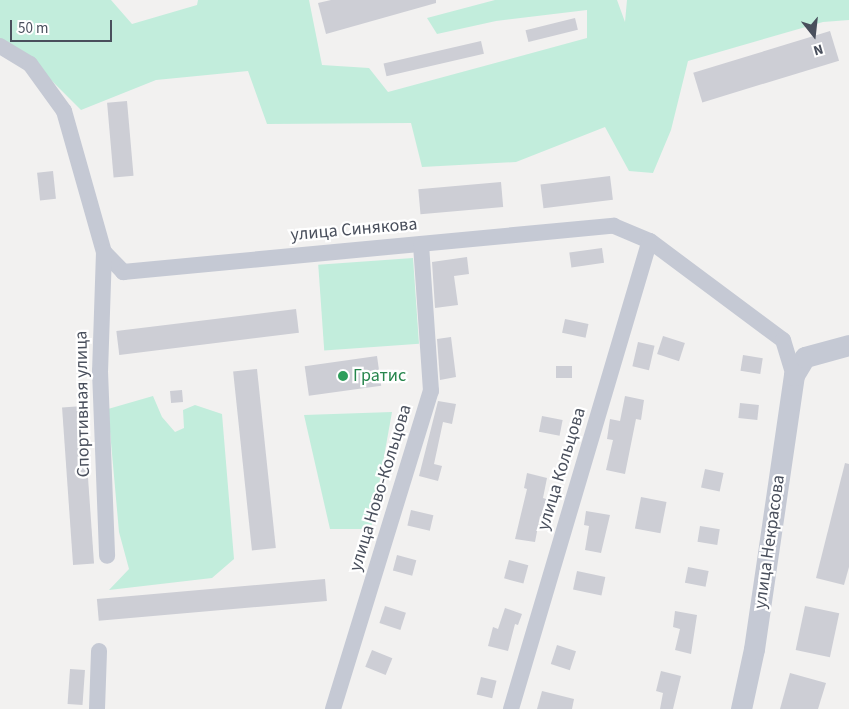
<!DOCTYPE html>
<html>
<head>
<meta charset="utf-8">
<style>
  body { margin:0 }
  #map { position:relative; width:849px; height:709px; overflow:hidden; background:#f2f1f0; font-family:"Source Sans 3",sans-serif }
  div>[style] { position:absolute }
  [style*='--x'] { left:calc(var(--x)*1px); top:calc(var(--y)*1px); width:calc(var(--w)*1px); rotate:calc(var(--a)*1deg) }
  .green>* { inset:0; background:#c2eddc; transform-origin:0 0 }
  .building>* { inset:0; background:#cdced5; transform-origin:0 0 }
  .minor>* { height:16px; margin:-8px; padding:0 8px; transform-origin:8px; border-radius:8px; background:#c5c9d4 }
  .tertiary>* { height:21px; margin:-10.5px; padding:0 10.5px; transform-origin:10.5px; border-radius:10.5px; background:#c5c9d4 }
  .dots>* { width:14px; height:14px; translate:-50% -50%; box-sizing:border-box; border:2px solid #fff; border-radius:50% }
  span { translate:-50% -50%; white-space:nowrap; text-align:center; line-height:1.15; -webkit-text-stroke:4.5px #fff; paint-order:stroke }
  .street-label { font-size:18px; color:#494f5c }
  .leisure-label { font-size:18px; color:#27864d }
  .left { translate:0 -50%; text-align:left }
  .north { position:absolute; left:789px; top:10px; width:50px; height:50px; -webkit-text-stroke:4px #fff; paint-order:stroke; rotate:164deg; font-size:14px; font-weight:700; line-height:20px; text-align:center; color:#494f5c }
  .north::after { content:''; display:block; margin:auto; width:18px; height:22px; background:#494f5c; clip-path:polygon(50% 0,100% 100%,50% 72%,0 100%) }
  .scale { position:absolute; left:10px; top:20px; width:102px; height:22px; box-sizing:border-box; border:2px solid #494f5c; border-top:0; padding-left:6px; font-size:15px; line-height:18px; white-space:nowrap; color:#494f5c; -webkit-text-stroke:4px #fff; paint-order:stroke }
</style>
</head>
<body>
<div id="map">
  <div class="green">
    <div style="clip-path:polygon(0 0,111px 0,132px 24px,197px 5px,198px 0,309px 0,322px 65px,369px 68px,388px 92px,587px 38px,587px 10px,496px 21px,437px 34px,427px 18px,495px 0,617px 0,625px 22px,627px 0,849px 0,849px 20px,823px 22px,688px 61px,671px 130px,653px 173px,629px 171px,605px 127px,516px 162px,422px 167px,411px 123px,267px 124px,248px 71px,156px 80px,81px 110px,21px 50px,0 39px)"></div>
    <div style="left:413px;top:258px;width:86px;height:95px;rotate:86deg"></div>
    <div style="clip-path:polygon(153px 396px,162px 417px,175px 432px,184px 428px,183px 410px,195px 405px,222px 414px,234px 559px,212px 578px,109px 590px,129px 569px,119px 532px,108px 409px)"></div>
    <div style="clip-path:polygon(392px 412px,371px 529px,330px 529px,304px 415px)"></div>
  </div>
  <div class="building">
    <div style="clip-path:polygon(331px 0,436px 0,436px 3px,326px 34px,318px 3px)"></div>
    <div style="left:575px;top:18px;width:12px;height:51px;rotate:76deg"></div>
    <div style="left:830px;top:31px;width:31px;height:143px;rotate:73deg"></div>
    <div style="left:481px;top:41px;width:13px;height:100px;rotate:77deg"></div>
    <div style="left:127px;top:101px;width:75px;height:20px;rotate:85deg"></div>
    <div style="left:53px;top:171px;width:28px;height:16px;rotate:84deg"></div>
    <div style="left:610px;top:176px;width:24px;height:70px;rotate:83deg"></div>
    <div style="left:501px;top:182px;width:25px;height:83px;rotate:85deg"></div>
    <div style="left:602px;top:248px;width:15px;height:33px;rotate:82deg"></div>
    <div style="clip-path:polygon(467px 257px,469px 274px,454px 276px,458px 305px,435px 308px,432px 262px)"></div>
    <div style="left:296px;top:309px;width:24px;height:181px;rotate:83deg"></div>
    <div style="left:565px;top:319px;width:24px;height:14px;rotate:12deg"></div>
    <div style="left:663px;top:336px;width:23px;height:19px;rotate:18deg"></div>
    <div style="clip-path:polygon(451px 337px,456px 377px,440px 380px,437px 339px)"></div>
    <div style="left:638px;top:342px;width:17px;height:25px;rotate:13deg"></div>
    <div style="left:743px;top:355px;width:20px;height:16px;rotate:9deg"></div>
    <div style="left:377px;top:356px;width:30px;height:73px;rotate:82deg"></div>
    <div style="left:556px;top:366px;width:16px;height:12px"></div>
    <div style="left:257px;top:369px;width:180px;height:24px;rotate:84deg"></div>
    <div style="left:182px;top:390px;width:12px;height:12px;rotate:85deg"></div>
    <div style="clip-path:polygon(625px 396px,644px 400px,641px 420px,636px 419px,625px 474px,606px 470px,613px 440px,607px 439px,610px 419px,620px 421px)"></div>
    <div style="clip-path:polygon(438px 401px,456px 404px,452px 424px,443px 422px,434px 464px,442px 466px,438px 481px,419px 476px)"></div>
    <div style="left:740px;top:403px;width:19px;height:15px;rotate:6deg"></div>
    <div style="left:83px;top:406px;width:158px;height:21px;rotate:86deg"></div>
    <div style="left:542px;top:416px;width:21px;height:16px;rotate:11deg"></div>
    <div style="clip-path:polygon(845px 463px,849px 464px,849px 567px,844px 585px,816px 578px)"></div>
    <div style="left:705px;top:469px;width:19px;height:19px;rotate:12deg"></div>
    <div style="clip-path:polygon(527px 473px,547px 478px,543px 498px,552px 501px,547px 518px,540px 516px,535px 542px,515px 539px,527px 489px,524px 488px)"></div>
    <div style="left:641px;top:497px;width:26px;height:32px;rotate:11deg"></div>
    <div style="left:411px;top:510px;width:23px;height:16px;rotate:13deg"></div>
    <div style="clip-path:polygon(586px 511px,610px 515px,601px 553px,585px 550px,589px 526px,584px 525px)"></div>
    <div style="left:700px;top:526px;width:20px;height:16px;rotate:9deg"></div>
    <div style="left:397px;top:555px;width:20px;height:16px;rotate:15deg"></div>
    <div style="left:509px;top:560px;width:20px;height:19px;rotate:15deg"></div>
    <div style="left:688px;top:567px;width:21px;height:16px;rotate:11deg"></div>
    <div style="left:577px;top:571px;width:29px;height:19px;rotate:12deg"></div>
    <div style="left:325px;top:579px;width:22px;height:229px;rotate:85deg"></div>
    <div style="left:385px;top:606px;width:22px;height:18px;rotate:18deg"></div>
    <div style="left:805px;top:606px;width:35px;height:45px;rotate:12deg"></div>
    <div style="clip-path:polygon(505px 608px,522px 614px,518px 625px,515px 624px,508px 651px,488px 646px,493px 627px,498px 629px)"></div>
    <div style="clip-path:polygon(675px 611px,697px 615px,691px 654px,675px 650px,680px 629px,673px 627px)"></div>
    <div style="left:557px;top:645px;width:20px;height:20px;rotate:18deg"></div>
    <div style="left:372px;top:650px;width:22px;height:18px;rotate:22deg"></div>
    <div style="left:70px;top:669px;width:15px;height:35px;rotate:4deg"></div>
    <div style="clip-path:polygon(661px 671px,681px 676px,673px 709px,660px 709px,663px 693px,656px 691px)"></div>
    <div style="clip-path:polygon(790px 673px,826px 683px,818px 709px,780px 709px)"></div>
    <div style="left:481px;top:677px;width:16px;height:18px;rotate:14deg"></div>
    <div style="clip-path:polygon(542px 691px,574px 699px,572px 709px,537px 709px)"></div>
  </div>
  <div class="minor">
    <div style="--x:0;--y:46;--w:35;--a:31"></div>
    <div style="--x:30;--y:64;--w:58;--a:54.1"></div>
    <div style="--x:64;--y:111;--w:147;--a:74.2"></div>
    <div style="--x:104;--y:252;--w:28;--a:46"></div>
    <div style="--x:123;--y:272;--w:493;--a:-5.4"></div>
    <div style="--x:614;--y:226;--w:39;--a:23"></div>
    <div style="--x:650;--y:241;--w:166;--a:36.7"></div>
    <div style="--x:783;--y:340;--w:37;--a:73"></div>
    <div style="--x:104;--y:252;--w:119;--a:91.9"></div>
    <div style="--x:100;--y:371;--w:185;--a:87.8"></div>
    <div style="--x:97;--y:709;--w:58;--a:-88"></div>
    <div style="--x:333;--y:709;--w:333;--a:-72.9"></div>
    <div style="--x:431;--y:391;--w:147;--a:-93.9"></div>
    <div style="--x:511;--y:709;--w:488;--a:-73.5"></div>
  </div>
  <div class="tertiary">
    <div style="--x:741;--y:709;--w:61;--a:-77.8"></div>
    <div style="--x:754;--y:649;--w:277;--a:-81.7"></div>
    <div style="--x:794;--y:375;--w:21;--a:-59"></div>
    <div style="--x:805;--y:357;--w:46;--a:-15.3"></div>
  </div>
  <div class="dots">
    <div style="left:343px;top:376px;background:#2e9e5b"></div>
  </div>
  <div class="street-label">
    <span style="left:354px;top:230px;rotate:-5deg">улица Синякова</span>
    <span style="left:83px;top:404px;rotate:-91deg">Спортивная улица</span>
    <span style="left:562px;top:469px;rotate:-73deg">улица Кольцова</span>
    <span style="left:381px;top:488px;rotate:-73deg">улица Ново-Кольцова</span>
    <span style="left:770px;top:542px;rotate:-82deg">улица Некрасова</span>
  </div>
  <div class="leisure-label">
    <span class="left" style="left:353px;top:376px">Гратис</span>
  </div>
  <div class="north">N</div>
  <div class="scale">50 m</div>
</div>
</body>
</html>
